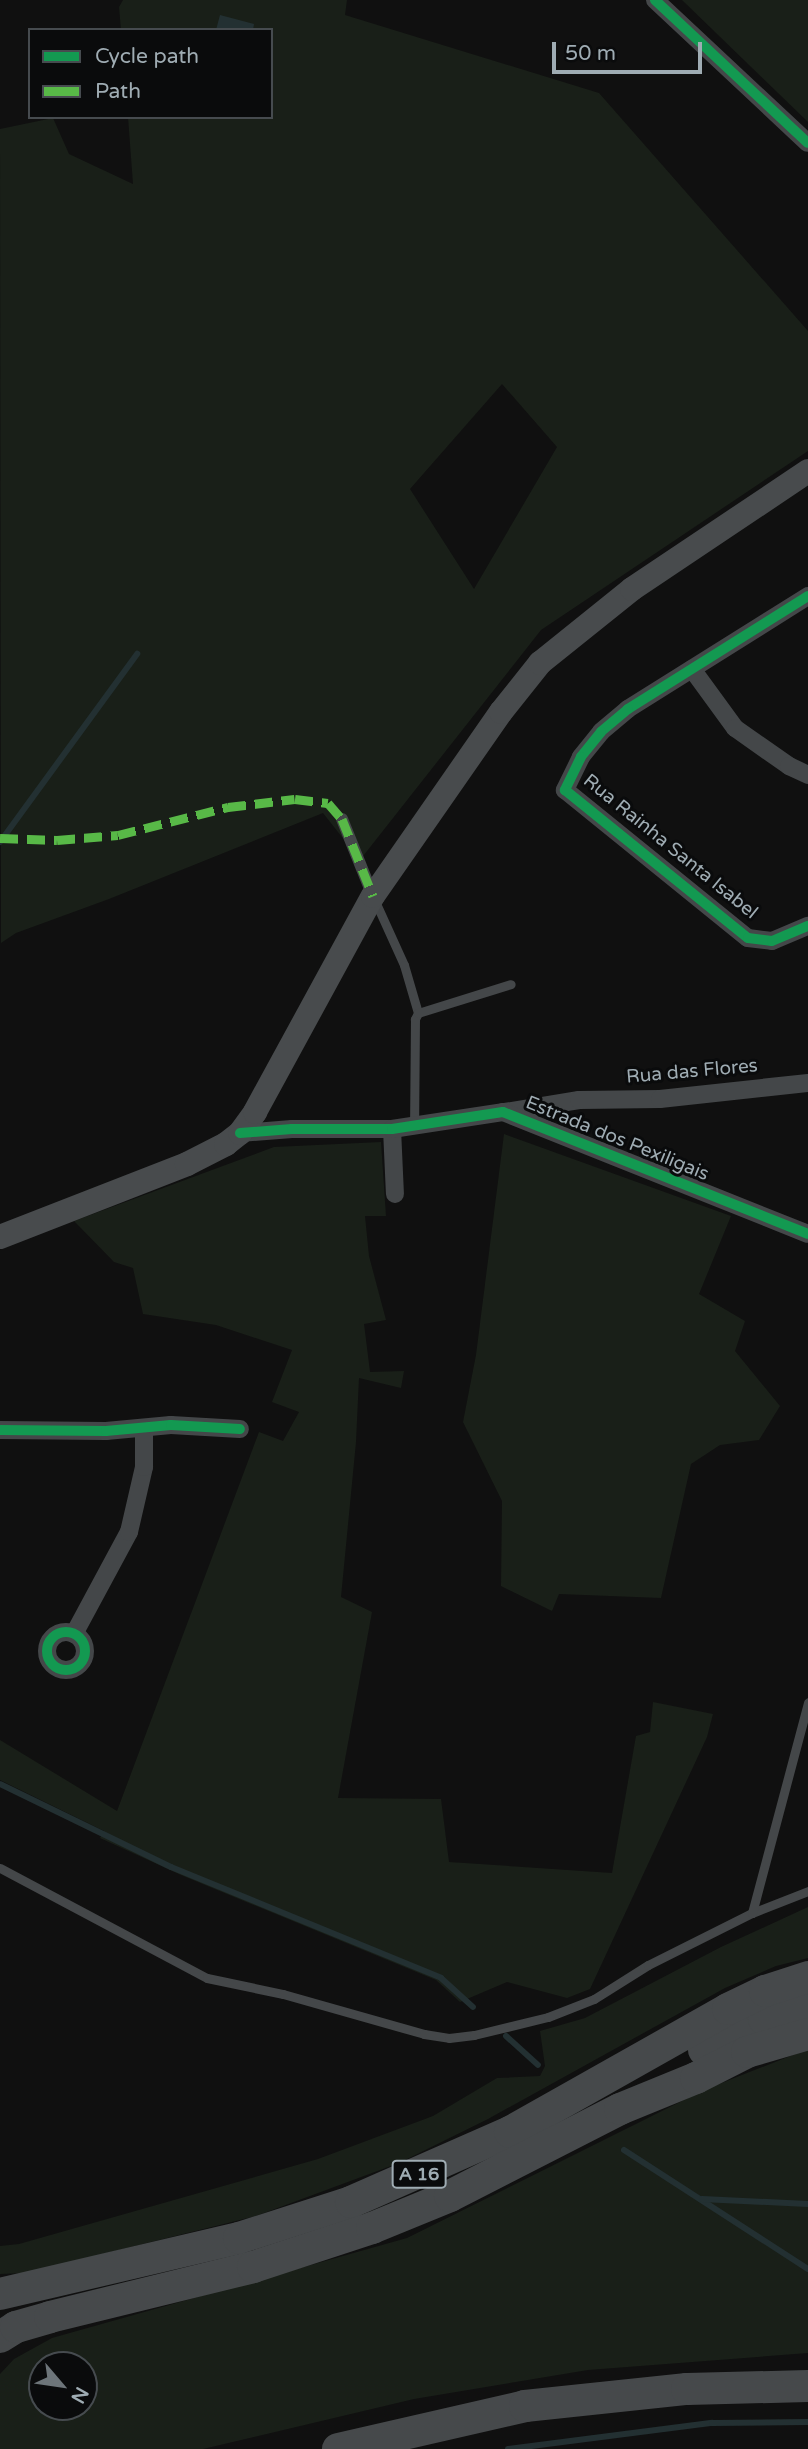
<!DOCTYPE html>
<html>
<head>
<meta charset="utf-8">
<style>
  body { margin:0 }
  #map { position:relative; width:808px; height:2449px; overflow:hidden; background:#101010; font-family:"Varela Round",sans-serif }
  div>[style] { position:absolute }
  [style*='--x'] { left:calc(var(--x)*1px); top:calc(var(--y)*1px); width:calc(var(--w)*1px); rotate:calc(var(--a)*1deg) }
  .green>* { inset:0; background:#191f18 }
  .water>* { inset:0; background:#233032 }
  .stream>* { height:6px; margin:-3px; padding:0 3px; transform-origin:3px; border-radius:3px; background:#233032 }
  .service>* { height:9px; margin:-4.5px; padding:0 4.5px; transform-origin:4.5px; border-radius:4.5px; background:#444749 }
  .pedestrian>* { height:12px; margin:-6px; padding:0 6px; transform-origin:6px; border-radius:6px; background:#444749 }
  .minor>* { height:18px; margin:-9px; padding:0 9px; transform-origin:9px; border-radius:9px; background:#444749 }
  .minor>.ring { margin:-9px; padding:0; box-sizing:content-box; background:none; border:18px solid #444749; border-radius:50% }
  .secondary>* { height:24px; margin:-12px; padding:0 12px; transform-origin:12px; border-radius:12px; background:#484b4d }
  .motorway>* { height:32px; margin:-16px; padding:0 16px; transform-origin:16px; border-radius:16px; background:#46494b }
  .quiet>* { height:9px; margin-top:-4.5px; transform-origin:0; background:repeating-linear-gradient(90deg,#58b947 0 18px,transparent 0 27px) }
  .cycleway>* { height:10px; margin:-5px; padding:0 5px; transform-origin:5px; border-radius:5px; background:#139951 }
  .cycleway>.ring { margin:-5px; padding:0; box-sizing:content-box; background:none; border:10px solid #139951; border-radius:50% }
  span { translate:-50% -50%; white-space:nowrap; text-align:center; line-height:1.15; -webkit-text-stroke:6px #0a0b0c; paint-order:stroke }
  .shield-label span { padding:2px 5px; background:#0a0b0c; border:2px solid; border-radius:5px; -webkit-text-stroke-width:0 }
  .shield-label { font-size:18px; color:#9facb3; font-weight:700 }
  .street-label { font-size:19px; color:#9facb3 }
  .legend { position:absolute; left:28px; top:28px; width:245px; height:91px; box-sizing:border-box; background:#0a0b0c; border:2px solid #464b4f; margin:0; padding:9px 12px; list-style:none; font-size:21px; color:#9facb3 }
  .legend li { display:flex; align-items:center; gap:14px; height:35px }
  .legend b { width:35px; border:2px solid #464b4f }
  .north { position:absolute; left:28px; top:2351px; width:70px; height:70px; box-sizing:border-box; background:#0a0b0c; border:2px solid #464b4f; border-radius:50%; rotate:119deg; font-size:19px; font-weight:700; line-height:28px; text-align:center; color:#9facb3 }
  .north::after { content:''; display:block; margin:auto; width:24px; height:32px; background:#6d757a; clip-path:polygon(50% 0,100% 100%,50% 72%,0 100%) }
  .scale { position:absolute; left:552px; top:42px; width:150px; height:32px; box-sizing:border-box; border:4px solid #9facb3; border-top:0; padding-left:9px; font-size:21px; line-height:24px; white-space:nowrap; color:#9facb3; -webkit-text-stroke:5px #0a0b0c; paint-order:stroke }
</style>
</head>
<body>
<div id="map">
  <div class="green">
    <div style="clip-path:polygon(evenodd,123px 0,347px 0,345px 15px,599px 93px,808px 331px,808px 451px,541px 630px,360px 860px,323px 813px,109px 899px,16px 933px,1px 943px,0 129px,53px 118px,69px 154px,133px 184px,128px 117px,271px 117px,271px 30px,121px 30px,119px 7px,123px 0,502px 384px,557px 447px,474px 589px,410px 489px,502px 384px)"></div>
    <div style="clip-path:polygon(682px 0,808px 0,808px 122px)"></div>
    <div style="clip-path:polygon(504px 1134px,731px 1216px,699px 1294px,745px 1321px,735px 1351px,780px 1406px,759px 1440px,720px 1445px,691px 1464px,661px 1598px,559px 1594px,552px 1611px,501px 1586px,502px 1501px,463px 1422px,476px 1355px)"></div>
    <div style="clip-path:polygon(381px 1142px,386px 1216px,365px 1216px,369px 1256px,386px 1320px,364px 1324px,370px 1372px,404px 1371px,401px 1388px,359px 1378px,356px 1442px,341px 1597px,372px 1612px,338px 1798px,441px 1799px,449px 1862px,612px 1873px,636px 1736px,650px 1732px,653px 1702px,713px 1714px,707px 1737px,590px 1989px,567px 1998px,507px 1982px,460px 2002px,436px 1980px,181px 1875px,100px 1838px,104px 1831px,0 1780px,0 1740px,117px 1811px,259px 1432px,283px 1441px,299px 1412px,272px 1402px,292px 1350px,216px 1325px,143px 1314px,133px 1268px,114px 1262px,74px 1221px,274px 1147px)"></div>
    <div style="clip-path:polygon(808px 1907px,808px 1958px,776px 1966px,725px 1988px,488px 2119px,399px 2163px,256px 2216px,26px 2273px,0 2274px,0 2246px,19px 2244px,318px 2159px,433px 2116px,497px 2078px,540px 2076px,545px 2066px,540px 2031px,585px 2018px,721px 1947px)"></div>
    <div style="clip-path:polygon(evenodd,808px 2049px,808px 2353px,588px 2370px,414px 2399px,203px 2449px,0 2449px,0 2374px,14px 2359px,52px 2338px,407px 2238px,704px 2090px,808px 2049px,42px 2365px,84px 2365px,84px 2407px,42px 2407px,42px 2365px)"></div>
  </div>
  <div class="water">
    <div style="clip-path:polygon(220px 15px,254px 24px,253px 30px,216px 30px)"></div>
  </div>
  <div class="stream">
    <div style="--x:0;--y:842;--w:233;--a:-53.9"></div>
    <div style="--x:0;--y:1784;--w:190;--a:25.9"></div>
    <div style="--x:171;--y:1867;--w:292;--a:22.3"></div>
    <div style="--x:441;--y:1978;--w:43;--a:42.2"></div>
    <div style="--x:506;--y:2036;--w:43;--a:42.2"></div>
    <div style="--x:624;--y:2150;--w:219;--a:32.9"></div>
    <div style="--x:702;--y:2199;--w:106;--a:2.7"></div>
    <div style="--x:508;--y:2449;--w:206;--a:-7.3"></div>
    <div style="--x:712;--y:2423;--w:96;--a:-0.6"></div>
  </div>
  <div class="service">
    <div style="--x:375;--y:901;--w:70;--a:65.6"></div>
    <div style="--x:404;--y:965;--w:50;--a:73.7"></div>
    <div style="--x:418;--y:1013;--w:7;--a:117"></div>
    <div style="--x:415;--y:1019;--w:106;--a:90.5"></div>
    <div style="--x:418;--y:1013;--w:97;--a:-17.3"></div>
    <div style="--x:0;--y:1868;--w:234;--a:28"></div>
    <div style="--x:207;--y:1978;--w:78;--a:11.9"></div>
    <div style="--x:283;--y:1994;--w:147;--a:15.8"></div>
    <div style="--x:424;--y:2034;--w:25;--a:9"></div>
    <div style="--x:449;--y:2038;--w:25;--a:-7"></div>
    <div style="--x:474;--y:2035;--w:76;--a:-13.7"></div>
    <div style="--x:548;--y:2017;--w:49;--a:-21.4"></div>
    <div style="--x:594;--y:1999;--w:64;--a:-32.2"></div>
    <div style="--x:648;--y:1965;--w:116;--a:-26.6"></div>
    <div style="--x:752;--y:1913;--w:60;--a:-21.4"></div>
    <div style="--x:752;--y:1913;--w:218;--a:-75.1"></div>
  </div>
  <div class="pedestrian">
    <div style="--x:342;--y:819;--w:83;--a:68.1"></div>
  </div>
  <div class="minor">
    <div style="--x:655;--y:0;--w:209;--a:43.1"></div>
    <div style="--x:808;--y:596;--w:213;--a:147.9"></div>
    <div style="--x:628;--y:709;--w:35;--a:140"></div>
    <div style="--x:601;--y:732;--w:32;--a:129"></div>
    <div style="--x:581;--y:757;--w:37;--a:116"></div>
    <div style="--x:565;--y:790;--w:235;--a:39"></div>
    <div style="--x:748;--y:938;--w:24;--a:7"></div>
    <div style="--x:772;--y:941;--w:39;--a:-23"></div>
    <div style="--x:692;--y:669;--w:73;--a:53.9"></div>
    <div style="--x:735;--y:728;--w:66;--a:35.1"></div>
    <div style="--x:789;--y:766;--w:21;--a:25"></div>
    <div style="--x:505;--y:1112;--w:75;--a:-9.2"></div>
    <div style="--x:579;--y:1100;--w:81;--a:-0.7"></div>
    <div style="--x:660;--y:1099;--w:149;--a:-6.2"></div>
    <div style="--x:392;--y:1129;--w:65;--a:87.4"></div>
    <div style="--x:240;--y:1133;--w:52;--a:-4.4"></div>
    <div style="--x:292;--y:1129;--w:100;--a:0"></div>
    <div style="--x:392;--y:1129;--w:112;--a:-8.7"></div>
    <div style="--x:503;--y:1112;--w:328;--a:21.8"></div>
    <div style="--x:0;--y:1430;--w:106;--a:0.5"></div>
    <div style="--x:106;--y:1431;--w:65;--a:-5.3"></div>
    <div style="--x:171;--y:1425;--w:69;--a:3.3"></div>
    <div class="ring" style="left:47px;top:1632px;width:20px;height:20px"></div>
    <div style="--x:74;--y:1634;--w:116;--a:-61.7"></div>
    <div style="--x:129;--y:1532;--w:67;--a:-77"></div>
    <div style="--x:144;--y:1467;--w:38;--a:-90"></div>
  </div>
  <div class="secondary">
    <div style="--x:0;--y:1237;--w:201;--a:-21.3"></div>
    <div style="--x:187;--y:1164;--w:44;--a:-27.1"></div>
    <div style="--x:226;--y:1144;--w:18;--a:-38"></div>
    <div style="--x:240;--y:1133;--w:26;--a:-54"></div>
    <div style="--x:255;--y:1112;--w:246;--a:-61.4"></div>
    <div style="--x:373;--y:896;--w:224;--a:-55.2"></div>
    <div style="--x:501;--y:712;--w:63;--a:-51.5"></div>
    <div style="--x:540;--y:663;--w:118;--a:-38.8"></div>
    <div style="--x:632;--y:589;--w:212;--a:-33.8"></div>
  </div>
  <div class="motorway">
    <div style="--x:704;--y:2050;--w:68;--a:-27.3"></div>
    <div style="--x:764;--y:2019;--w:47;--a:-20"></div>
    <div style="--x:0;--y:2294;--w:245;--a:-13.2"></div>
    <div style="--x:239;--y:2238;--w:118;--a:-17.8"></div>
    <div style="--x:351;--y:2202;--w:174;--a:-23.8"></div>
    <div style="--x:510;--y:2132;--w:250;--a:-29.4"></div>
    <div style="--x:728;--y:2009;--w:41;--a:-25.9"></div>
    <div style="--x:765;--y:1991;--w:45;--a:-18"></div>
    <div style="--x:0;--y:2337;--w:19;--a:-32"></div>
    <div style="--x:16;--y:2327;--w:35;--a:-16"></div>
    <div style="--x:50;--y:2317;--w:209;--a:-13.8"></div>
    <div style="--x:253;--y:2267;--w:125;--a:-18.1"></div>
    <div style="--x:372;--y:2228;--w:84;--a:-22.3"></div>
    <div style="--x:450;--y:2196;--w:191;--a:-27.1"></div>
    <div style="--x:620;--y:2109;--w:82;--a:-22.2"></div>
    <div style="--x:696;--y:2078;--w:57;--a:-27"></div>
    <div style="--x:747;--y:2052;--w:64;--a:-16.4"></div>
    <div style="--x:338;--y:2449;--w:192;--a:-12.9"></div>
    <div style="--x:525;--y:2406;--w:163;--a:-6"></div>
    <div style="--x:687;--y:2389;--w:121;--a:-1.4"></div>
  </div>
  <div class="quiet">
    <div style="--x:0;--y:838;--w:57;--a:2"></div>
    <div style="--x:57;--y:840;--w:61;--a:-4.7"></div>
    <div style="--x:118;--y:835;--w:114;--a:-14.3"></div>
    <div style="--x:228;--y:807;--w:67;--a:-6.8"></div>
    <div style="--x:295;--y:799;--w:33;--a:7"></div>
    <div style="--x:328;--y:803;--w:21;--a:49"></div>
    <div style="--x:342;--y:819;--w:83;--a:68.1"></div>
  </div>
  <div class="cycleway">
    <div style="--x:655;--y:0;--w:209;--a:43.1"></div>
    <div style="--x:808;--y:596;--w:213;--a:147.9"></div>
    <div style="--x:628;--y:709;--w:35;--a:140"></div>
    <div style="--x:601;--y:732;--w:32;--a:129"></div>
    <div style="--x:581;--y:757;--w:37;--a:116"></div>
    <div style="--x:565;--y:790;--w:235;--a:39"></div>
    <div style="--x:748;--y:938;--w:24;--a:7"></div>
    <div style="--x:772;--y:941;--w:39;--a:-23"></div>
    <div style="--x:240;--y:1133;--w:52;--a:-4.4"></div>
    <div style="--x:292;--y:1129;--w:100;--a:0"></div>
    <div style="--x:392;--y:1129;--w:112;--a:-8.7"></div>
    <div style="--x:503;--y:1112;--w:328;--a:21.8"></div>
    <div style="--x:0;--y:1430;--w:106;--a:0.5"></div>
    <div style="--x:106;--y:1431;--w:65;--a:-5.3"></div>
    <div style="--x:171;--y:1425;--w:69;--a:3.3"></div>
    <div class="ring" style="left:47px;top:1632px;width:28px;height:28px"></div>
  </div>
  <div class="shield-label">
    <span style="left:419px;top:2174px">A 16</span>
  </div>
  <div class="street-label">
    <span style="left:670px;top:847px;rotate:39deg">Rua Rainha Santa Isabel</span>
    <span style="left:692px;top:1072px;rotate:-5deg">Rua das Flores</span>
    <span style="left:617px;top:1139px;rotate:22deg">Estrada dos Pexiligais</span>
  </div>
  <ul class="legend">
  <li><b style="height:9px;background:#139951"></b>Cycle path</li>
  <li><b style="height:9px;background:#58b947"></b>Path</li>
  </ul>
  <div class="north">N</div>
  <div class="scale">50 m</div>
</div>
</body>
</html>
